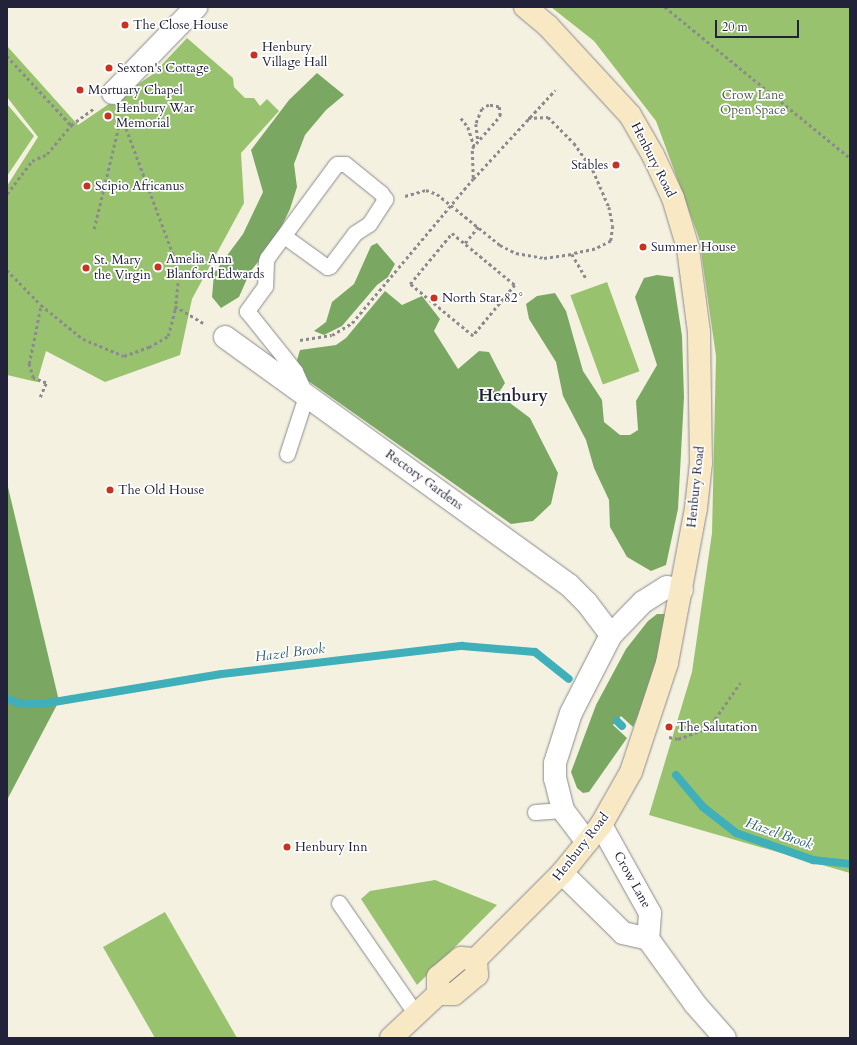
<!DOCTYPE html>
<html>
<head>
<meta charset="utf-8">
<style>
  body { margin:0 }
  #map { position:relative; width:857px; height:1045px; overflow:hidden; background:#f4f1e1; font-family:Cardo,serif }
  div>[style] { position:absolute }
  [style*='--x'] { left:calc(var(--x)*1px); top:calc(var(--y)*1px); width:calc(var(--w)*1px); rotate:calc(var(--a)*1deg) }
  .green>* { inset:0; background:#99c26f; transform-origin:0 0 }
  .forest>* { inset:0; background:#7aa862 }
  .stream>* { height:8px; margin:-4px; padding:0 4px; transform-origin:4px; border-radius:4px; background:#3fafba }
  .path>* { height:2.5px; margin-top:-1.25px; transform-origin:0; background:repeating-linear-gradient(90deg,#8b8a8e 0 3px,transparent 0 6px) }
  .roads { filter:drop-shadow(0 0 1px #8b8a8e) drop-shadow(0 0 1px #8b8a8e) }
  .service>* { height:15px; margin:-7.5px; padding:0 7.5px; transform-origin:7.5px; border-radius:7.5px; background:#fff }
  .minor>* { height:22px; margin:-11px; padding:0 11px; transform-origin:11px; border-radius:11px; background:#fff }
  .tertiary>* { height:22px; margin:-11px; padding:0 11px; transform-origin:11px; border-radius:11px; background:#fff }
  .secondary>* { height:22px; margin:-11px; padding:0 11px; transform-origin:11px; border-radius:11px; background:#f8e8c3 }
  .dots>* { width:11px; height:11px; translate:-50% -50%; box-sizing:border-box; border:2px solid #fff; border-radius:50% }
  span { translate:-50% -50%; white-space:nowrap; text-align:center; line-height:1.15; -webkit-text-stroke:3.5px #fff; paint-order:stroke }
  .poi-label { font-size:13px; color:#22223b }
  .left { translate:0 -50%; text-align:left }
  .right { translate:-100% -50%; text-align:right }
  .park-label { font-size:13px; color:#526250 }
  .street-label { font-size:13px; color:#22223b }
  .water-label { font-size:14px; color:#2f6174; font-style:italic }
  .district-label { font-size:17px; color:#22223b; font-weight:700 }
  .frame { position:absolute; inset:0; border:8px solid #22223b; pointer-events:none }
  .scale { position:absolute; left:715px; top:20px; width:84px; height:18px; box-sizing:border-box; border:2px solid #22223b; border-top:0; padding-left:5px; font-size:12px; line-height:14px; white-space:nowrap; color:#22223b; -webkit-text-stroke:3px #fff; paint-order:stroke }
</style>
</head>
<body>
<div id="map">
  <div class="green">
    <div style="clip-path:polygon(551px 7px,850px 7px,850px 873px,649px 815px,692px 672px,712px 533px,716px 356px,699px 238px,656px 121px,594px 41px)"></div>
    <div style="clip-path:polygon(187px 38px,233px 78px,234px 87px,245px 98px,254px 98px,260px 106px,267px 99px,279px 111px,241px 153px,244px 203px,192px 299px,180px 355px,105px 382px,46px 351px,37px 382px,7px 375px,7px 186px,38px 137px,7px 97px,7px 46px,78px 125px,153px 74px)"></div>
    <div style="clip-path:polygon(7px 104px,34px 136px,7px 176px)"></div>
    <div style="left:607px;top:282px;width:95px;height:39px;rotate:70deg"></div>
    <div style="clip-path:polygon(435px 880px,497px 905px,417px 985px,361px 899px,370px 891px)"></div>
    <div style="clip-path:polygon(165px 912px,237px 1038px,155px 1038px,103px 947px)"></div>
  </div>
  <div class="forest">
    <div style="clip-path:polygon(317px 73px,344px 95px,326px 110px,305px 135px,294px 164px,297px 187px,290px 209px,274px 242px,250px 272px,239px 297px,221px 308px,212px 297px,214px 273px,243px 234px,263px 192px,251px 150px,289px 100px)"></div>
    <div style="clip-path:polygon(377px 243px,395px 264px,388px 277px,377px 285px,342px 326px,324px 335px,314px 331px,326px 322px,332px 302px,354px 284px,371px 246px)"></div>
    <div style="clip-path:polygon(657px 275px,673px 277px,682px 336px,684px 397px,678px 509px,666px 565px,651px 571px,627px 557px,610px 527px,609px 500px,594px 468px,586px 440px,563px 396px,556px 362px,529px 319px,526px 304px,537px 296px,555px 293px,566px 311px,583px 371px,602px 400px,604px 422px,620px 435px,630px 435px,638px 430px,636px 401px,657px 365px,635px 297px,644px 278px)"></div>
    <div style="clip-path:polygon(385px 291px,402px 305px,422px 296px,440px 319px,434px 331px,458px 369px,479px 351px,489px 352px,505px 383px,498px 394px,530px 418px,558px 473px,551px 504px,533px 521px,511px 524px,304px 378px,297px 360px,300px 350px,336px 345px,346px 338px)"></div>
    <div style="clip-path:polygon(7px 483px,59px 701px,7px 800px)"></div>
    <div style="clip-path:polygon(657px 614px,666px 614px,657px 670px,633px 727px,621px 716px,613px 725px,627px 738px,589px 792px,583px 793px,577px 788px,571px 772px,596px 705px,626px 649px,648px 621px)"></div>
  </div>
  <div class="stream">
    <div style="--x:7;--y:699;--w:13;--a:18"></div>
    <div style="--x:19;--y:703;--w:23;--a:2"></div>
    <div style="--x:42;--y:704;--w:182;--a:-9.5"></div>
    <div style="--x:222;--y:674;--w:242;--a:-6.7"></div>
    <div style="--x:462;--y:646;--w:73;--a:4.7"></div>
    <div style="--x:535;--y:652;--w:43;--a:38.5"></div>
    <div style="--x:617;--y:721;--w:7;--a:45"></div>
    <div style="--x:676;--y:775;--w:42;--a:49.8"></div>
    <div style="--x:703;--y:807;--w:42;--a:38.2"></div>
    <div style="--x:736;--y:833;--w:82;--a:19.3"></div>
    <div style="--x:813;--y:860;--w:37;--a:6"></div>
  </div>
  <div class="path">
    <div style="--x:665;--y:7;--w:239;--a:39.2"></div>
    <div style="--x:7;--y:56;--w:94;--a:47.2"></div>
    <div style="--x:461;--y:118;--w:11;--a:52"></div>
    <div style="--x:468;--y:127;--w:20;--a:72"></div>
    <div style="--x:528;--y:118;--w:20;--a:-3"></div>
    <div style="--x:548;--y:117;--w:37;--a:45"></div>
    <div style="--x:574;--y:143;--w:33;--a:55"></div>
    <div style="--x:593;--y:170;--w:40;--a:66.6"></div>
    <div style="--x:609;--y:207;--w:19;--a:78"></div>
    <div style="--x:613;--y:226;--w:15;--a:98"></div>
    <div style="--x:611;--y:241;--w:18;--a:153"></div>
    <div style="--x:595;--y:249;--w:24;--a:168"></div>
    <div style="--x:473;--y:178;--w:30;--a:-92"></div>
    <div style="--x:472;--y:148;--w:43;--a:-48.8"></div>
    <div style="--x:500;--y:116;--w:9;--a:-96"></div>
    <div style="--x:499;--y:107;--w:10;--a:-169"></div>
    <div style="--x:489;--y:105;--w:8;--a:150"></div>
    <div style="--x:482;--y:109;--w:16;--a:112"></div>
    <div style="--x:476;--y:124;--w:17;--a:83"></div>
    <div style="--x:7;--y:194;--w:41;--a:-52.9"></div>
    <div style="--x:32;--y:161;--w:17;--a:-25"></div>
    <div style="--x:47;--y:154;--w:38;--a:-50"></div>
    <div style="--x:71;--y:125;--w:29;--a:-36"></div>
    <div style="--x:405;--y:196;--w:22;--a:-16"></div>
    <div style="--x:426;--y:190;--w:12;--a:20"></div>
    <div style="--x:437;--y:194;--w:81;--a:39"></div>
    <div style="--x:500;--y:245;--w:18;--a:27"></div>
    <div style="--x:516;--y:253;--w:28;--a:10"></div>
    <div style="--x:544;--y:258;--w:28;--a:-8"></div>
    <div style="--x:572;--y:254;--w:28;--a:60"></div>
    <div style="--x:94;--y:229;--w:107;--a:-76.5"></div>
    <div style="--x:119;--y:125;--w:6;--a:-45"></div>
    <div style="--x:452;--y:233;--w:82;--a:39.5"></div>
    <div style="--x:515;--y:285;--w:66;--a:129.5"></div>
    <div style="--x:473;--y:336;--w:82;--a:-140.5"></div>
    <div style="--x:410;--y:284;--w:66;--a:-50.5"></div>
    <div style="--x:465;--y:243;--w:21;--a:-51"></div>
    <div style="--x:7;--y:270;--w:49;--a:45.8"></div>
    <div style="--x:41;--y:305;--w:54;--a:39"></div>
    <div style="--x:83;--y:339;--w:44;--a:22.5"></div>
    <div style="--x:124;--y:356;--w:27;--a:-20"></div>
    <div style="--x:149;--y:347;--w:22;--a:-30"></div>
    <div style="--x:168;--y:336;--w:27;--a:-75"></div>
    <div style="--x:175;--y:310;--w:30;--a:-84"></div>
    <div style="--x:178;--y:280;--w:25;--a:-101"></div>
    <div style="--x:173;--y:255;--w:143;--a:-110.5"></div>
    <div style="--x:123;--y:121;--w:5;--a:-79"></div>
    <div style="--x:175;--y:306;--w:33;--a:31"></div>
    <div style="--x:300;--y:340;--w:32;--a:-9"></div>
    <div style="--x:332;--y:335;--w:23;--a:-31"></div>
    <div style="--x:352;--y:323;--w:188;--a:-50"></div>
    <div style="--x:473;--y:179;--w:121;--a:-47.3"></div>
    <div style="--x:40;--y:397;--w:15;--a:-67"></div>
    <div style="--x:46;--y:383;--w:14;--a:-159"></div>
    <div style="--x:33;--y:378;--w:15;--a:-106"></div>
    <div style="--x:29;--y:364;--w:60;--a:-78.5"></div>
    <div style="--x:669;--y:737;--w:9;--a:13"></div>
    <div style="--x:678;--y:739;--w:29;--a:-20"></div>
    <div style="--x:705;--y:729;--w:14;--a:-45"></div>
    <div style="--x:715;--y:719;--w:44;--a:-55.2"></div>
  </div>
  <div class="roads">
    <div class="service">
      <div style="--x:284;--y:236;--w:53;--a:35.8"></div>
      <div style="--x:327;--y:267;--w:3;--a:-18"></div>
      <div style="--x:330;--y:266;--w:41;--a:-52.9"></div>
      <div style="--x:355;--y:233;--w:17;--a:-33"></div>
      <div style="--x:369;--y:224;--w:30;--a:-57"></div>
      <div style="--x:385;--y:199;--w:7;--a:-124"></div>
      <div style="--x:381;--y:193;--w:46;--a:-141.1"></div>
      <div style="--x:345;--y:164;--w:8;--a:180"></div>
      <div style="--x:337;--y:164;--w:3;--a:135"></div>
      <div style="--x:335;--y:166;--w:114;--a:126.5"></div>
      <div style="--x:267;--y:258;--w:3;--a:108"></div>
      <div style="--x:266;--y:261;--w:25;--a:92"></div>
      <div style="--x:265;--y:286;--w:31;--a:126"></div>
      <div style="--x:247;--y:311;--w:77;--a:51.3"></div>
      <div style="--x:295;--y:371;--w:27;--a:66"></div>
      <div style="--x:306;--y:396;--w:61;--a:108.1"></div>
      <div style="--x:535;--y:812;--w:28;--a:-4"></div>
      <div style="--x:339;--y:903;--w:135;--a:55.3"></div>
    </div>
    <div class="minor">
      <div style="--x:113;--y:93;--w:120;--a:-46"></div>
      <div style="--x:225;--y:337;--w:424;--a:35.8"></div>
      <div style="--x:569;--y:585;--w:25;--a:45"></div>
      <div style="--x:587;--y:603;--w:40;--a:53"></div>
      <div style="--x:587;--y:842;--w:40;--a:-127"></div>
      <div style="--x:563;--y:810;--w:32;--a:-104"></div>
      <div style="--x:555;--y:779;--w:16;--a:-90"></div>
      <div style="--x:555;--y:763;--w:52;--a:-72.3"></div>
      <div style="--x:571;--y:713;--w:88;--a:-62.9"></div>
      <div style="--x:611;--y:635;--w:46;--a:-45.9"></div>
      <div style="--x:643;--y:602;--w:28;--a:-32"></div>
      <div style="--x:667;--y:587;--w:15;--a:11"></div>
    </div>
    <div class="tertiary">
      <div style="--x:601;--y:825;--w:101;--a:60.9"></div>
      <div style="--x:650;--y:913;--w:26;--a:94"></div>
      <div style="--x:648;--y:939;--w:80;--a:54.1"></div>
      <div style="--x:695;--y:1004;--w:45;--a:48.6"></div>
      <div style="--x:562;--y:873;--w:86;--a:44.5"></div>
      <div style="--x:623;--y:933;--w:26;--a:13"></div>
    </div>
    <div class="secondary">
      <div style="--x:438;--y:994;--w:17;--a:-90"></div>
      <div style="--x:438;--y:977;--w:30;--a:-40"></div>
      <div style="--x:461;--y:958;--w:15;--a:4"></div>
      <div style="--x:476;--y:959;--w:122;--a:-45"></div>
      <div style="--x:562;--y:873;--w:62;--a:-50.9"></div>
      <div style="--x:601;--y:825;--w:61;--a:-60.5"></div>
      <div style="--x:631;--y:772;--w:115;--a:-71.7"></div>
      <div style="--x:667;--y:663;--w:158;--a:-79.4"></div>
      <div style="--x:696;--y:508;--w:45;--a:-83.7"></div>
      <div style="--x:701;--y:463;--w:131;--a:-90.9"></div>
      <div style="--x:699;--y:332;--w:85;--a:-97.5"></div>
      <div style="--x:688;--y:248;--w:52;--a:-106.7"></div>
      <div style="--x:673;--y:198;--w:47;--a:-114.9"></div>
      <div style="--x:653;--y:155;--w:46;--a:-119.9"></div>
      <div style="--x:630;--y:115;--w:121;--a:-132.7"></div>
      <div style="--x:548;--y:26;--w:30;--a:-140"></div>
      <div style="--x:391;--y:1038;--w:64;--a:-43.1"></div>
      <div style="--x:438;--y:994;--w:16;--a:0"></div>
      <div style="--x:454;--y:994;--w:30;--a:-40"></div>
      <div style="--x:477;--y:975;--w:16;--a:-94"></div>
    </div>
  </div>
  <div class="dots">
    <div style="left:125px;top:25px;background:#c8321e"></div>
    <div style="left:254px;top:55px;background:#c8321e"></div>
    <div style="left:109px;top:68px;background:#c8321e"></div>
    <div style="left:80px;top:90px;background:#c8321e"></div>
    <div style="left:108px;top:116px;background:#c8321e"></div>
    <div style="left:616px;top:165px;background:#c8321e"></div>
    <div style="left:87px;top:186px;background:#c8321e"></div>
    <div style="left:643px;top:247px;background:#c8321e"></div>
    <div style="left:158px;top:267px;background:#c8321e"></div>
    <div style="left:86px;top:268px;background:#c8321e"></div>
    <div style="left:434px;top:298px;background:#c8321e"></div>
    <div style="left:110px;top:490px;background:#c8321e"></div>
    <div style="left:669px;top:727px;background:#c8321e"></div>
    <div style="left:287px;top:847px;background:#c8321e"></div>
  </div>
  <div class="poi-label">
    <span class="left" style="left:133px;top:25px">The Close House</span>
    <span class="left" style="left:262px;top:55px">Henbury<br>Village Hall</span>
    <span class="left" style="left:117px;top:68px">Sexton's Cottage</span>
    <span class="left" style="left:88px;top:90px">Mortuary Chapel</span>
    <span class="left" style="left:116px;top:116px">Henbury War<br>Memorial</span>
    <span class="right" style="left:608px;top:165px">Stables</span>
    <span class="left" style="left:95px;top:186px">Scipio Africanus</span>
    <span class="left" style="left:651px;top:247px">Summer House</span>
    <span class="left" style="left:166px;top:267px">Amelia Ann<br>Blanford Edwards</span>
    <span class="left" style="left:94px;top:268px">St. Mary<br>the Virgin</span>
    <span class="left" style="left:442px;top:298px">North Star 82°</span>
    <span class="left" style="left:118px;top:490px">The Old House</span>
    <span class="left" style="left:677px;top:727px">The Salutation</span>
    <span class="left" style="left:295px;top:847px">Henbury Inn</span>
  </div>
  <div class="park-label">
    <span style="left:753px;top:103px">Crow Lane<br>Open Space</span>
  </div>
  <div class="street-label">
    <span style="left:653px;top:160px;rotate:63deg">Henbury Road</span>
    <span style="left:424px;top:480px;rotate:36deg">Rectory Gardens</span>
    <span style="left:696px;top:487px;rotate:-84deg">Henbury Road</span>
    <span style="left:581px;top:847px;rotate:-52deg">Henbury Road</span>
    <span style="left:632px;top:880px;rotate:61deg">Crow Lane</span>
  </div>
  <div class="water-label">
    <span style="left:290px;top:653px;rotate:-7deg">Hazel Brook</span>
    <span style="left:779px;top:834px;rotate:19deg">Hazel Brook</span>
  </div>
  <div class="district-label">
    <span style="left:513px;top:396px">Henbury</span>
  </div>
  <div class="frame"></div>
  <div class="scale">20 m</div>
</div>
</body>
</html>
